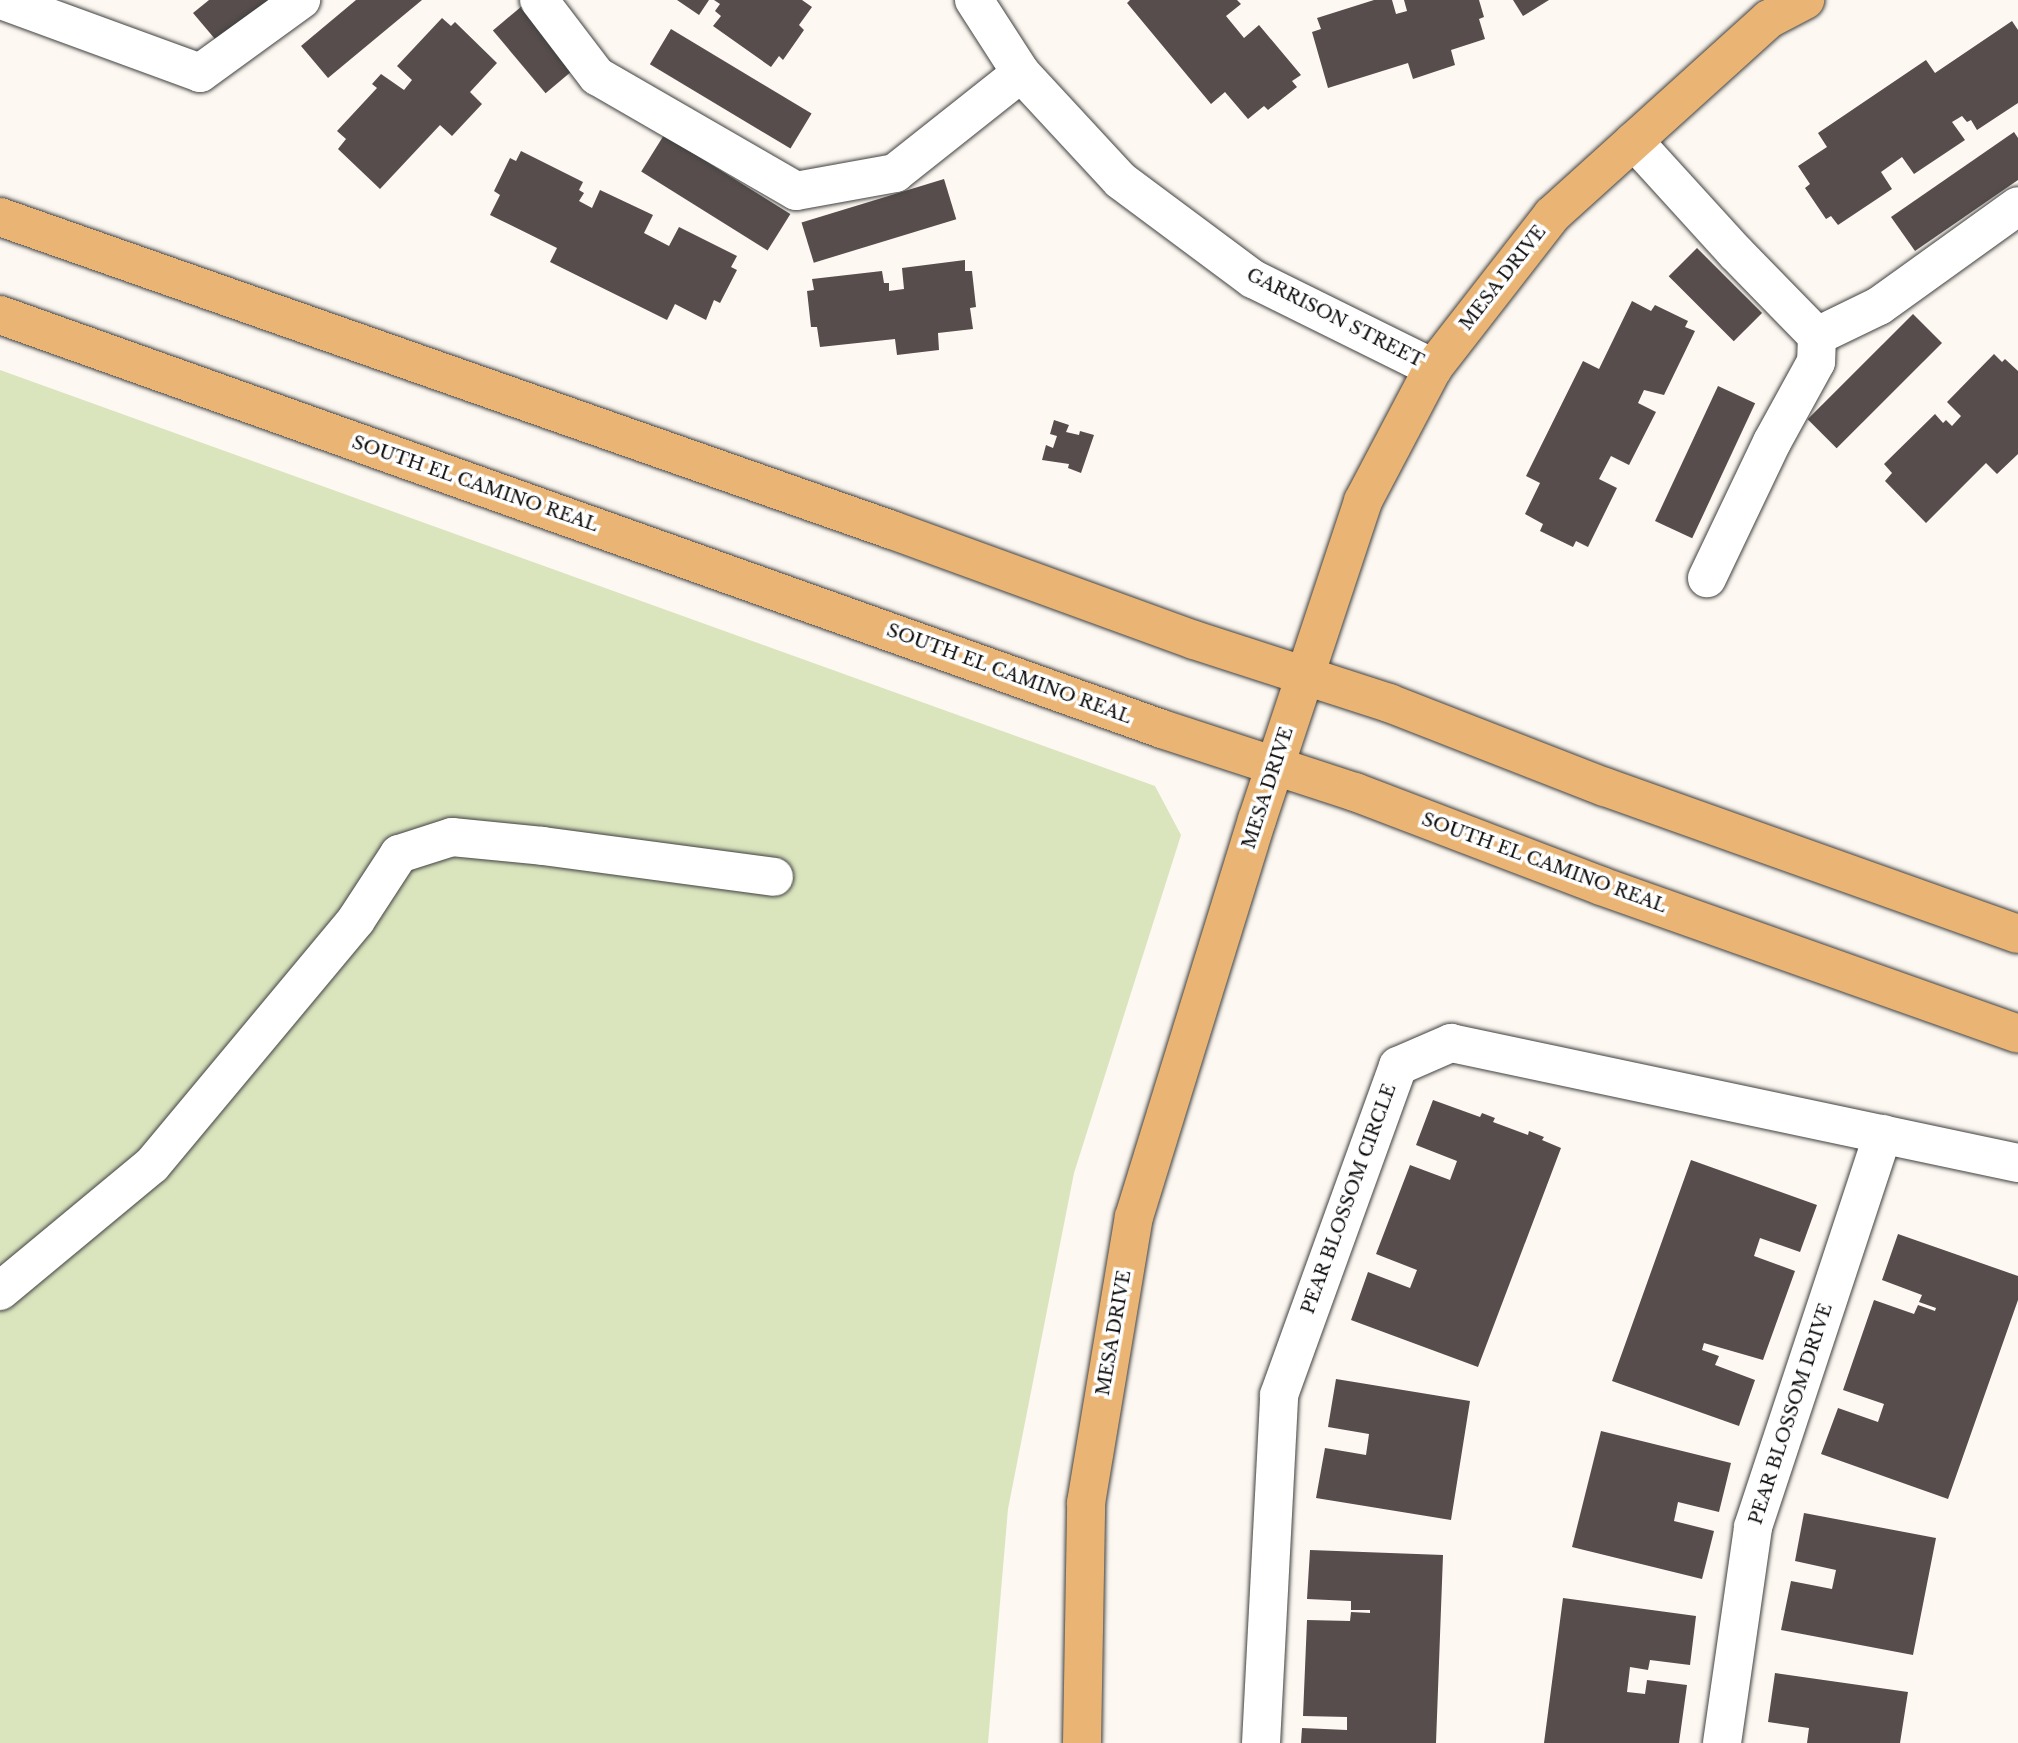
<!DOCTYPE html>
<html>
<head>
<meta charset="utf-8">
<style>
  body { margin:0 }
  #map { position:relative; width:2018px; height:1743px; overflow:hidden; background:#fdf8f1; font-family:"Libre Baskerville",serif }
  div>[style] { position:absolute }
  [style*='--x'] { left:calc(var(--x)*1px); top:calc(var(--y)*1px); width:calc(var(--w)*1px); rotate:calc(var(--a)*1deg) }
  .green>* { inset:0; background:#dae5be }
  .building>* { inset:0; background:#564d4c; transform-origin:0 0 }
  .roads { filter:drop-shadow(0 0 2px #414141) drop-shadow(0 0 2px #414141) }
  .minor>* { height:38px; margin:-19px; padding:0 19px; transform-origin:19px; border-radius:19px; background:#fff }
  .major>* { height:38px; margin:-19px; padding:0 19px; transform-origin:19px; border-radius:19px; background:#eab574 }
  span { translate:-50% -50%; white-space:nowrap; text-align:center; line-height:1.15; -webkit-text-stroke:7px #fff; paint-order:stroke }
  .street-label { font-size:18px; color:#0e0e0e }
</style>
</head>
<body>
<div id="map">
  <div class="green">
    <div style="clip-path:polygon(0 370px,1155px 786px,1181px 835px,1074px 1173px,1008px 1509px,988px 1743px,0 1743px)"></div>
  </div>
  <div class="building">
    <div style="clip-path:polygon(209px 0,273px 0,220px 45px,193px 13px)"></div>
    <div style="clip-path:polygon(356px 0,422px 0,328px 78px,301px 46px)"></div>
    <div style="clip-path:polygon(677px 0,709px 0,699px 15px)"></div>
    <div style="clip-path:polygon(714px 0,802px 0,812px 7px,799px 25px,804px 30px,783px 60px,779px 56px,771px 67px,713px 26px,721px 16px,715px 11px,720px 4px)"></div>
    <div style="clip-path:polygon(1130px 0,1237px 0,1241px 4px,1226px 16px,1244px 38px,1259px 25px,1301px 75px,1292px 81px,1297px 87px,1268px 110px,1264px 106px,1248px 119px,1225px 92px,1211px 104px,1127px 3px)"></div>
    <div style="clip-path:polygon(1374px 0,1392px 0,1396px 14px,1407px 11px,1404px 0,1479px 0,1484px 17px,1479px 19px,1485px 39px,1451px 50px,1455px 65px,1413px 79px,1408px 63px,1328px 88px,1312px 32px,1321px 29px,1317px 18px)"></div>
    <div style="clip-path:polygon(1513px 0,1549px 0,1523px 16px)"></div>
    <div style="left:522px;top:6px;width:82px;height:38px;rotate:50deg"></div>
    <div style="clip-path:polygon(442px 18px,451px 26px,455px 22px,497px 63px,470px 92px,482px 104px,452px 136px,440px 125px,380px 189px,338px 149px,346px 139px,337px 131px,377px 88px,372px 84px,381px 74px,404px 90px,412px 80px,397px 66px)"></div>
    <div style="clip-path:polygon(2012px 21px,2018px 30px,2018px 103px,1977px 130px,1971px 120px,1967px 122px,1962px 116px,1952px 122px,1965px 140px,1914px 174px,1902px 157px,1881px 172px,1892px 189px,1838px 225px,1831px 216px,1826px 219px,1805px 188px,1810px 184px,1798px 166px,1827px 147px,1818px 133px,1926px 60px,1935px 73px)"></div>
    <div style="left:671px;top:29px;width:164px;height:41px;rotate:31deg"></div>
    <div style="clip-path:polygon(2014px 132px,2018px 138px,2018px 180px,1915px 251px,1891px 217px)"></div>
    <div style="left:664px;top:135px;width:149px;height:43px;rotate:32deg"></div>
    <div style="clip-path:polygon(521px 151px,583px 182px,579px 190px,584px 193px,579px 201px,592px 208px,600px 190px,653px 215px,644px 233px,669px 246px,679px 227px,737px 256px,731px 267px,737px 270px,720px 303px,714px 300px,706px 320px,675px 304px,667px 320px,550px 262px,557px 248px,490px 215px,500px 195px,494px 191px,510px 158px,516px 161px)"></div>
    <div style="left:944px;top:179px;width:42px;height:149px;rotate:73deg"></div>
    <div style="left:1697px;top:248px;width:92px;height:40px;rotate:45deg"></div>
    <div style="clip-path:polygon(965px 260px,965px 271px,972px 271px,976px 307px,970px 308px,973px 329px,938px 333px,939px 350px,897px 355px,895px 339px,820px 347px,817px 327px,811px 327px,807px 291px,814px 290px,812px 279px,882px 271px,884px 283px,889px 283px,889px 291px,904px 289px,902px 268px)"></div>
    <div style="clip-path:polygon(1632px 301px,1651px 311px,1655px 305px,1688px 321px,1685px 327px,1695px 331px,1664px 395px,1644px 390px,1638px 403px,1656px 412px,1629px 465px,1611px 456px,1599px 479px,1617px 488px,1588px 547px,1576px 541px,1573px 547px,1540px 531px,1543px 524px,1525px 514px,1540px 483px,1526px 476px,1583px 361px,1599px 369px)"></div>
    <div style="left:1913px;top:314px;width:41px;height:149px;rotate:45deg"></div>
    <div style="clip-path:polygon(1994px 354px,2002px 362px,2005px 359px,2018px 371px,2018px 454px,1997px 474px,1986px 463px,1926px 523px,1885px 481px,1892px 473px,1884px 464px,1935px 414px,1943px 423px,1946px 420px,1952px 426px,1961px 416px,1947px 402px)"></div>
    <div style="left:1718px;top:386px;width:41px;height:149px;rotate:25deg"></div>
    <div style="clip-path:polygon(1054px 420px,1069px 425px,1066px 432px,1079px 435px,1080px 431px,1094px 435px,1081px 473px,1068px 468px,1069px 464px,1042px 460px,1046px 445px,1053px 448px,1057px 436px,1050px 434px)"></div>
    <div style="clip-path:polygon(1433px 1100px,1480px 1117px,1482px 1113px,1495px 1118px,1493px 1122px,1528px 1135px,1529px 1131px,1544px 1137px,1542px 1140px,1561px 1148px,1478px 1367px,1351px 1320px,1368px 1272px,1410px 1288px,1417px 1270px,1376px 1254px,1410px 1165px,1450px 1180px,1457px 1161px,1416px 1145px)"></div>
    <div style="clip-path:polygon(1691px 1160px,1817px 1205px,1800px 1252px,1760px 1238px,1754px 1256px,1795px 1271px,1763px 1360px,1704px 1343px,1702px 1350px,1719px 1356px,1715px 1365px,1755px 1380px,1739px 1426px,1612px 1381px)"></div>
    <div style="clip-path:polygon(1898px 1234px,2018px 1276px,2018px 1300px,1948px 1499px,1821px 1454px,1838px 1408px,1878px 1422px,1884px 1404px,1843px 1390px,1874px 1300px,1914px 1314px,1918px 1305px,1935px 1311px,1936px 1308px,1919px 1302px,1922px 1295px,1882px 1280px)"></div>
    <div style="clip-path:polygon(1336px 1379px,1470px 1401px,1451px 1520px,1316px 1498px,1325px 1448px,1366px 1455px,1369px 1434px,1328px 1427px)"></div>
    <div style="clip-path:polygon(1601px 1431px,1731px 1463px,1719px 1512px,1678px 1502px,1674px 1521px,1714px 1531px,1702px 1579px,1572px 1547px)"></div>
    <div style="clip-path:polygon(1804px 1513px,1936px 1538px,1913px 1655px,1781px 1630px,1791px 1581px,1832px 1589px,1836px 1570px,1795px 1561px)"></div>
    <div style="clip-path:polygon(1310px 1550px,1443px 1555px,1436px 1743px,1301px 1743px,1302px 1728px,1347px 1730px,1347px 1717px,1303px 1716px,1307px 1620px,1350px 1621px,1351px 1612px,1370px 1613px,1370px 1610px,1351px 1610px,1351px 1601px,1307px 1599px)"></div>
    <div style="clip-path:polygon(1563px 1598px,1696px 1616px,1690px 1665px,1650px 1660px,1648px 1670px,1630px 1667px,1627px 1692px,1645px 1694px,1647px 1680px,1687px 1685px,1679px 1743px,1544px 1743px)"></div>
    <div style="clip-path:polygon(1775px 1673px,1908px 1692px,1900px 1743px,1807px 1743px,1809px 1728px,1768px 1722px)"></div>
  </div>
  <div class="roads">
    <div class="minor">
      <div style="--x:1;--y:0;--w:212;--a:20.1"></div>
      <div style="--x:200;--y:73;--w:125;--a:-35.9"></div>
      <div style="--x:539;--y:0;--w:96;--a:52.7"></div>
      <div style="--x:597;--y:76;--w:230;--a:30"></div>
      <div style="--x:796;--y:191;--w:101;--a:-10.3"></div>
      <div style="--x:895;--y:173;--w:161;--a:-38.4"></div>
      <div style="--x:974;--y:0;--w:87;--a:57.2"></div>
      <div style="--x:1021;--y:73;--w:146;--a:47.2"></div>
      <div style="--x:1120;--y:180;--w:166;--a:36.7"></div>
      <div style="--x:1253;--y:279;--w:201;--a:26.3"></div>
      <div style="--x:1634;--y:141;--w:151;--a:47.7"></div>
      <div style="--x:1736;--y:253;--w:116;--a:45.7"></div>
      <div style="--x:1817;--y:336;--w:26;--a:92"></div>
      <div style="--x:1816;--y:362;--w:91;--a:118.8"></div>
      <div style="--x:1772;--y:442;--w:151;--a:115.5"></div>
      <div style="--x:1817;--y:336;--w:69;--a:-25.8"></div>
      <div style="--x:1879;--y:306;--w:171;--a:-35.7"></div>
      <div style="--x:0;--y:1291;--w:197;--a:-39.7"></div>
      <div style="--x:152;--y:1165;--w:319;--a:-50.2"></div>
      <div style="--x:356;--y:920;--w:79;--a:-56.9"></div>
      <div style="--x:399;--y:854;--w:56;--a:-17.8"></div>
      <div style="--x:452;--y:837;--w:91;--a:5.6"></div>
      <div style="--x:543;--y:846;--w:233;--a:7.6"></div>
      <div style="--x:1261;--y:1743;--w:348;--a:-87"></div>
      <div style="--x:1279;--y:1395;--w:350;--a:-70.1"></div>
      <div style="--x:1398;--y:1066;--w:58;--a:-23.5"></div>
      <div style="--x:1451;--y:1043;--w:580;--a:11.95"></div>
      <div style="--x:1722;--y:1743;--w:218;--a:-81.8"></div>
      <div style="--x:1753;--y:1527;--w:414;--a:-71.7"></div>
    </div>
    <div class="major">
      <div style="--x:0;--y:217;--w:945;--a:19.34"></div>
      <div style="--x:892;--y:530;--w:321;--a:20"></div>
      <div style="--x:1194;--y:640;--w:205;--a:17.9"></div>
      <div style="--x:1389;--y:703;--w:232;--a:21.3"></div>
      <div style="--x:1605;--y:787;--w:438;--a:19.6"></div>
      <div style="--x:0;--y:315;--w:1234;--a:19.61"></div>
      <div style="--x:1162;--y:729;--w:203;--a:18.1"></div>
      <div style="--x:1355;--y:792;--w:263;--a:20.9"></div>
      <div style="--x:1601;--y:886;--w:442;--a:19.5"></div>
      <div style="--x:1082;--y:1743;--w:240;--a:-89"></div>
      <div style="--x:1086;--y:1503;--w:290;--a:-80.5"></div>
      <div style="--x:1134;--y:1217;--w:416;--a:-72.8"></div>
      <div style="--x:1257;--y:820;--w:336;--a:-71.6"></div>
      <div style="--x:1363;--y:501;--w:150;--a:-62.2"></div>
      <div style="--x:1433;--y:368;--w:194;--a:-52.1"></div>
      <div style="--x:1552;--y:215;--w:292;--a:-42.1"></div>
      <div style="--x:1769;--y:19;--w:41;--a:-27.8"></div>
    </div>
  </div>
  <div class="street-label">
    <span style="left:1503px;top:278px;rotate:-52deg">MESA DRIVE</span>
    <span style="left:1335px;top:318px;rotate:27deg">GARRISON STREET</span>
    <span style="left:475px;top:484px;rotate:19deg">SOUTH EL CAMINO REAL</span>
    <span style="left:1009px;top:674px;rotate:20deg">SOUTH EL CAMINO REAL</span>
    <span style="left:1268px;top:788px;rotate:-72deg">MESA DRIVE</span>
    <span style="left:1544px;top:863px;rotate:20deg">SOUTH EL CAMINO REAL</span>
    <span style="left:1349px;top:1199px;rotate:-70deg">PEAR BLOSSOM CIRCLE</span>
    <span style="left:1114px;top:1333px;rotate:-80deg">MESA DRIVE</span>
    <span style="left:1791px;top:1414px;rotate:-72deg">PEAR BLOSSOM DRIVE</span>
  </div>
</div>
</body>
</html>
